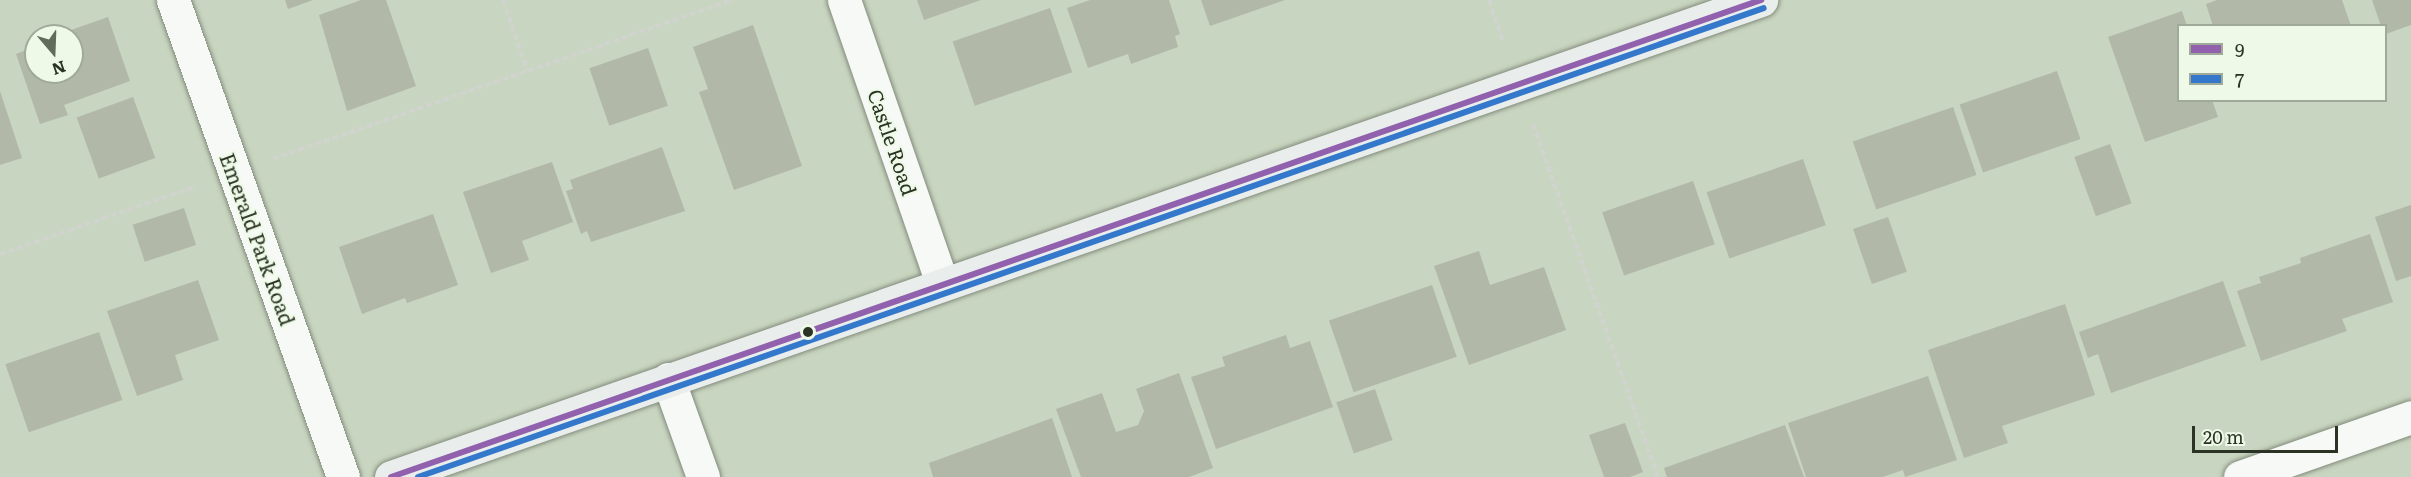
<!DOCTYPE html>
<html>
<head>
<meta charset="utf-8">
<style>
  body { margin:0 }
  #map { position:relative; width:2411px; height:477px; overflow:hidden; background:#c8d5c0; font-family:Literata,serif }
  div>[style] { position:absolute }
  [style*='--x'] { left:calc(var(--x)*1px); top:calc(var(--y)*1px); width:calc(var(--w)*1px); rotate:calc(var(--a)*1deg) }
  .building>* { inset:0; background:#b2b8a7; transform-origin:0 0 }
  .path>* { height:4px; margin-top:-2px; transform-origin:0; background:repeating-linear-gradient(90deg,#d0d3ce 0 6px,transparent 0 9px) }
  .roads { filter:drop-shadow(0 0 2px #828b7b) drop-shadow(0 0 2px #828b7b) }
  .street>* { height:33px; margin:-16.5px; padding:0 16.5px; transform-origin:16.5px; border-radius:16.5px; background:#f7f9f6 }
  .secondary>* { height:33px; margin:-16.5px; padding:0 16.5px; transform-origin:16.5px; border-radius:16.5px; background:#e9eeed }
  .bus-1>* { height:6px; margin:-3px; padding:0 3px; transform-origin:3px; border-radius:3px; background:#9161ad }
  .bus-2>* { height:6px; margin:-3px; padding:0 3px; transform-origin:3px; border-radius:3px; background:#3478cb }
  .dots>* { width:16px; height:16px; translate:-50% -50%; box-sizing:border-box; border:3px solid #eefae7; border-radius:50% }
  span { translate:-50% -50%; white-space:nowrap; text-align:center; line-height:1.15; -webkit-text-stroke:4.5px #eefae7; paint-order:stroke }
  .street-label { font-size:20px; color:#2b3325 }
  .legend { position:absolute; left:2177px; top:24px; width:210px; height:78px; box-sizing:border-box; background:#eefae7; border:2px solid #a0aa99; margin:0; padding:8px 10px; list-style:none; font-size:18px; color:#2b3325 }
  .legend li { display:flex; align-items:center; gap:12px; height:30px }
  .legend b { width:30px; border:2px solid #a0aa99 }
  .north { position:absolute; left:24px; top:24px; width:60px; height:60px; box-sizing:border-box; background:#eefae7; border:2px solid #a0aa99; border-radius:50%; rotate:161deg; font-size:16px; font-weight:700; line-height:24px; text-align:center; color:#2b3325 }
  .north::after { content:''; display:block; margin:auto; width:21px; height:27px; background:#626c5b; clip-path:polygon(50% 0,100% 100%,50% 72%,0 100%) }
  .scale { position:absolute; left:2192px; top:426px; width:146px; height:27px; box-sizing:border-box; border:3px solid #2b3325; border-top:0; padding-left:8px; font-size:18px; line-height:21px; white-space:nowrap; color:#2b3325; -webkit-text-stroke:4px #eefae7; paint-order:stroke }
</style>
</head>
<body>
<div id="map">
  <div class="building">
    <div style="clip-path:polygon(285px 0,313px 0,288px 9px)"></div>
    <div style="clip-path:polygon(361px 0,386px 0,416px 86px,347px 111px,319px 15px)"></div>
    <div style="clip-path:polygon(917px 0,981px 0,924px 20px)"></div>
    <div style="clip-path:polygon(1090px 0,1169px 0,1180px 34px,1175px 36px,1178px 47px,1131px 64px,1128px 54px,1088px 68px,1067px 8px)"></div>
    <div style="clip-path:polygon(1201px 0,1285px 0,1210px 26px)"></div>
    <div style="clip-path:polygon(2217px 0,2342px 0,2351px 26px,2213px 26px,2206px 4px)"></div>
    <div style="clip-path:polygon(2372px 0,2411px 0,2411px 25px,2386px 34px,2386px 26px,2381px 26px)"></div>
    <div style="left:1050px;top:8px;width:68px;height:103px;rotate:71deg"></div>
    <div style="clip-path:polygon(2182px 11px,2187px 26px,2178px 26px,2178px 100px,2212px 100px,2218px 117px,2145px 142px,2108px 37px)"></div>
    <div style="clip-path:polygon(108px 17px,130px 81px,64px 105px,68px 115px,40px 124px,16px 54px,36px 46px,36px 72px,72px 72px,72px 36px,54px 36px)"></div>
    <div style="clip-path:polygon(753px 25px,802px 166px,734px 190px,699px 92px,708px 89px,693px 47px)"></div>
    <div style="left:648px;top:48px;width:61px;height:62px;rotate:71deg"></div>
    <div style="left:2057px;top:71px;width:72px;height:103px;rotate:71deg"></div>
    <div style="clip-path:polygon(0 91px,22px 158px,0 165px)"></div>
    <div style="left:133px;top:97px;width:65px;height:60px;rotate:70deg"></div>
    <div style="left:1953px;top:107px;width:72px;height:106px;rotate:71deg"></div>
    <div style="left:2110px;top:144px;width:63px;height:38px;rotate:70deg"></div>
    <div style="clip-path:polygon(662px 147px,685px 211px,591px 242px,587px 231px,581px 234px,566px 191px,573px 189px,570px 180px)"></div>
    <div style="left:1803px;top:159px;width:70px;height:102px;rotate:71deg"></div>
    <div style="clip-path:polygon(552px 162px,573px 222px,522px 241px,529px 260px,491px 273px,463px 192px)"></div>
    <div style="left:1693px;top:181px;width:67px;height:96px;rotate:71deg"></div>
    <div style="clip-path:polygon(2411px 205px,2411px 276px,2396px 281px,2375px 217px)"></div>
    <div style="left:184px;top:208px;width:39px;height:54px;rotate:72deg"></div>
    <div style="clip-path:polygon(433px 214px,458px 285px,407px 303px,405px 298px,362px 314px,339px 247px)"></div>
    <div style="left:1888px;top:217px;width:58px;height:37px;rotate:71deg"></div>
    <div style="clip-path:polygon(2370px 234px,2393px 302px,2342px 319px,2347px 331px,2261px 361px,2237px 291px,2261px 283px,2259px 277px,2301px 263px,2300px 258px)"></div>
    <div style="clip-path:polygon(1479px 251px,1490px 285px,1544px 267px,1566px 330px,1469px 365px,1434px 266px)"></div>
    <div style="clip-path:polygon(198px 280px,219px 340px,175px 355px,183px 380px,137px 396px,107px 311px)"></div>
    <div style="clip-path:polygon(2223px 281px,2246px 346px,2111px 393px,2098px 354px,2088px 358px,2079px 332px)"></div>
    <div style="left:1432px;top:285px;width:76px;height:109px;rotate:71deg"></div>
    <div style="clip-path:polygon(2065px 304px,2095px 395px,2002px 426px,2008px 443px,1964px 458px,1928px 350px)"></div>
    <div style="left:99px;top:332px;width:72px;height:99px;rotate:71deg"></div>
    <div style="clip-path:polygon(1286px 335px,1290px 348px,1310px 341px,1333px 407px,1216px 449px,1191px 377px,1225px 366px,1222px 357px)"></div>
    <div style="clip-path:polygon(1179px 373px,1213px 468px,1189px 477px,1081px 477px,1056px 409px,1102px 393px,1116px 432px,1138px 425px,1144px 411px,1136px 389px)"></div>
    <div style="clip-path:polygon(1928px 376px,1957px 460px,1905px 477px,1903px 470px,1883px 477px,1806px 477px,1788px 423px)"></div>
    <div style="left:1375px;top:389px;width:54px;height:41px;rotate:71deg"></div>
    <div style="clip-path:polygon(1052px 418px,1072px 477px,933px 477px,929px 463px)"></div>
    <div style="clip-path:polygon(1625px 423px,1643px 472px,1630px 477px,1604px 477px,1589px 435px)"></div>
    <div style="clip-path:polygon(1785px 425px,1804px 477px,1667px 477px,1664px 468px)"></div>
  </div>
  <div class="path">
    <div style="--x:503;--y:0;--w:74;--a:71.1"></div>
    <div style="--x:1489;--y:0;--w:46;--a:71.2"></div>
    <div style="--x:1533;--y:124;--w:374;--a:70.5"></div>
    <div style="--x:273;--y:159;--w:487;--a:-19.1"></div>
    <div style="--x:0;--y:254;--w:206;--a:-19"></div>
  </div>
  <div class="roads">
    <div class="street">
      <div style="--x:173;--y:0;--w:506;--a:70.38"></div>
      <div style="--x:844;--y:0;--w:299;--a:70.9"></div>
      <div style="--x:668;--y:379;--w:104;--a:70.3"></div>
      <div style="--x:2240;--y:477;--w:181;--a:-19.3"></div>
    </div>
    <div class="secondary">
      <div style="--x:391;--y:477;--w:1451;--a:-19.2"></div>
    </div>
  </div>
  <div class="bus-1">
    <div style="--x:391;--y:477;--w:1451;--a:-19.2"></div>
  </div>
  <div class="bus-2">
    <div style="--x:418;--y:477;--w:1425;--a:-19.21"></div>
  </div>
  <div class="dots">
    <div style="left:808px;top:332px;background:#2b3325"></div>
  </div>
  <div class="street-label">
    <span style="left:893px;top:142px;rotate:71deg">Castle Road</span>
    <span style="left:258px;top:239px;rotate:70deg">Emerald Park Road</span>
  </div>
  <ul class="legend">
  <li><b style="height:8px;background:#9161ad"></b>9</li>
  <li><b style="height:8px;background:#3478cb"></b>7</li>
  </ul>
  <div class="north">N</div>
  <div class="scale">20 m</div>
</div>
</body>
</html>
